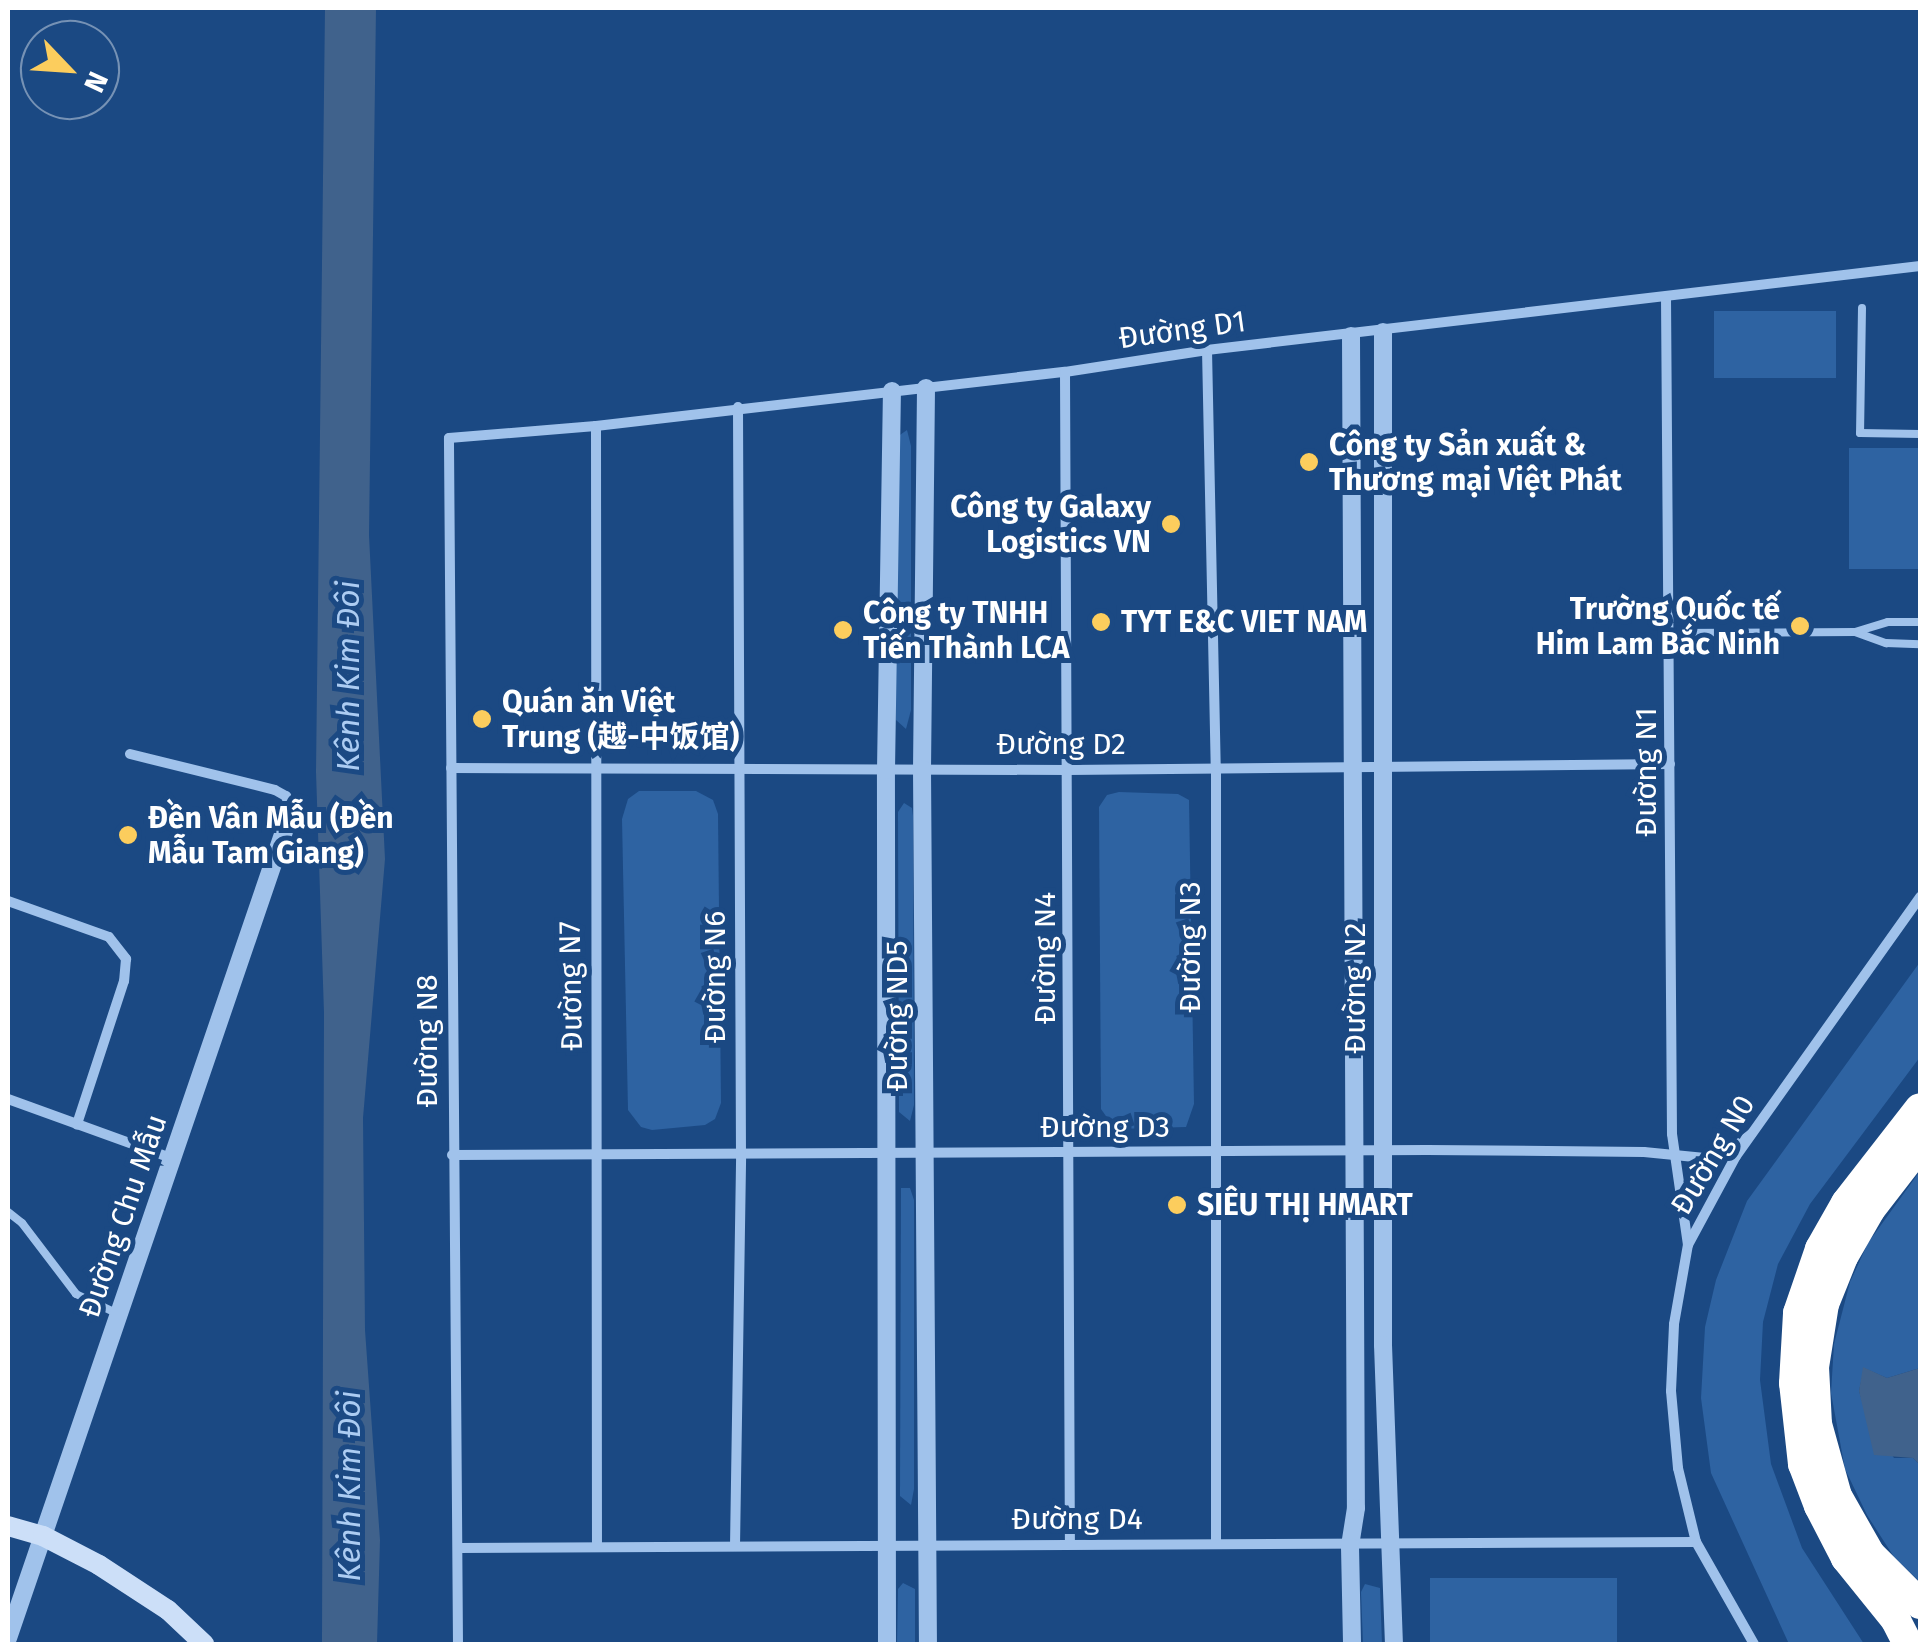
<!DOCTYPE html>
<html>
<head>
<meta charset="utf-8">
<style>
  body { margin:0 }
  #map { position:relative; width:1928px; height:1652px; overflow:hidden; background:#1b4983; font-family:"Fira Sans","Noto Sans SC",sans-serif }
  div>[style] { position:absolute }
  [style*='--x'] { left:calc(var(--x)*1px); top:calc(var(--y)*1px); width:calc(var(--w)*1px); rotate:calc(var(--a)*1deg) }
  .green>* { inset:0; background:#2e63a2; transform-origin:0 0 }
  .water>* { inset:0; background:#40628c }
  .service>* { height:8px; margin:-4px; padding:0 4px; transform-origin:4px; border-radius:4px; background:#a0c2eb }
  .minor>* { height:10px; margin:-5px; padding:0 5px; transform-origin:5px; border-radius:5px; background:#a0c2eb }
  .tertiary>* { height:18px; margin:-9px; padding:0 9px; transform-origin:9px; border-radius:9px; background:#a0c2eb }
  .secondary>* { height:20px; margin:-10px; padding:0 10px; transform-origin:10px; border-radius:10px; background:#ccdff8 }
  .motorway>* { height:30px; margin:-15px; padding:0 15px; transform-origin:15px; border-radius:15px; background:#fff }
  .dots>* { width:28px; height:28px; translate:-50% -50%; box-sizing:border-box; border:5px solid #1b4983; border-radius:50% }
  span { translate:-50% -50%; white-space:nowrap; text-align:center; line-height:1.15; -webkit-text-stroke:10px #1b4983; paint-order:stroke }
  .street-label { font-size:30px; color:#fff }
  .poi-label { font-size:30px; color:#fff; font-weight:700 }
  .left { translate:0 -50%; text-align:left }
  .right { translate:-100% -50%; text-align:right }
  .water-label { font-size:32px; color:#acccf2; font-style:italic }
  .frame { position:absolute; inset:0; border:10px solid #fff; pointer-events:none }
  .north { position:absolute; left:20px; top:20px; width:100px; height:100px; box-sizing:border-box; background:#1b4983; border:2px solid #7692b5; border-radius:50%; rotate:115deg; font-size:28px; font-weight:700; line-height:40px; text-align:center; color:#fff }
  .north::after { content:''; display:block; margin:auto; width:35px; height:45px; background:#fccd5d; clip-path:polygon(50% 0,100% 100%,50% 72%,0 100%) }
</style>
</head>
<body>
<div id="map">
  <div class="green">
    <div style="left:1714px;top:311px;width:122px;height:67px"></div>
    <div style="clip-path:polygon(907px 430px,911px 446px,911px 710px,906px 729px,896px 720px,895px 619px,897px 437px)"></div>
    <div style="left:1849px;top:448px;width:71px;height:121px"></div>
    <div style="clip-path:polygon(639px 791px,696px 791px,713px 800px,718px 814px,721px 1103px,715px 1119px,705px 1125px,652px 1130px,641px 1127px,628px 1110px,622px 819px,628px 799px)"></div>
    <div style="clip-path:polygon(1119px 792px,1178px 794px,1189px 800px,1194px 1104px,1186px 1127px,1115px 1129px,1101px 1109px,1099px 807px,1107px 795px)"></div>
    <div style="clip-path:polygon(904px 803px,912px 808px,913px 816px,914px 1105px,910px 1121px,899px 1112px,898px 812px)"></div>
    <div style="clip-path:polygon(1920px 962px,1920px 1057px,1810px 1204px,1778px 1264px,1763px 1322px,1760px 1380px,1771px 1464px,1802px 1548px,1864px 1644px,1789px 1644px,1711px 1473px,1701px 1398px,1705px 1327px,1716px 1280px,1747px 1201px)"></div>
    <div style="clip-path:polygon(1920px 1171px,1920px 1368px,1887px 1378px,1864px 1368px,1859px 1391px,1868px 1420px,1894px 1458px,1913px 1458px,1920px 1465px,1920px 1582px,1894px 1557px,1867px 1515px,1845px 1469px,1831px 1393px,1834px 1344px,1850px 1282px,1868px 1243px)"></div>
    <div style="clip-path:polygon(901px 1188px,910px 1188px,914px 1200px,914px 1489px,911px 1505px,900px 1496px)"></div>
    <div style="left:1617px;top:1578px;width:66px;height:187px;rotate:90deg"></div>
    <div style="clip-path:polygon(903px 1583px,915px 1589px,915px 1644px,897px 1644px,898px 1589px)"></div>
    <div style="clip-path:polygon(1365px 1584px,1380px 1588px,1382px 1644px,1363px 1644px,1361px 1592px)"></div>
  </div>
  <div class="water">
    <div style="clip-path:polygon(325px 8px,376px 8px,369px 535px,385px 859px,363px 1118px,365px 1330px,380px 1540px,377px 1644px,322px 1644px,324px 1013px,316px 772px)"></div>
    <div style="clip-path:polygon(1863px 1367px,1887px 1378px,1920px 1368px,1920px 1465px,1913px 1458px,1874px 1455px,1859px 1391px)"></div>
  </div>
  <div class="service">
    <div style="--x:1862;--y:308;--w:125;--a:90.9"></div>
    <div style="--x:1860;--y:433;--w:60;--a:1"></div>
    <div style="--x:1855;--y:632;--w:33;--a:20"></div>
    <div style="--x:1886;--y:643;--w:34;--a:2"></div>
    <div style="--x:1671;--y:633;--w:184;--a:-0.3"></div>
    <div style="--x:1855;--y:632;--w:34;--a:-17"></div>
    <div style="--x:1888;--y:622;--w:32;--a:0"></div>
    <div style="--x:8;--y:1212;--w:18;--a:38"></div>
    <div style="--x:22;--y:1223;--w:89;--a:52.7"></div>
    <div style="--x:76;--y:1294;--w:47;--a:25.5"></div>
  </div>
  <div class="minor">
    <div style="--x:1666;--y:297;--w:837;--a:89.59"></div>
    <div style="--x:1672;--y:1134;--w:112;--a:81.8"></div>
    <div style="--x:1207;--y:350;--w:416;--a:88.8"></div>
    <div style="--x:1216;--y:766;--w:778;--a:90"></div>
    <div style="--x:1065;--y:372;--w:1172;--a:89.76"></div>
    <div style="--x:596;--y:426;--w:1119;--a:89.95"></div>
    <div style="--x:130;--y:754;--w:149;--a:13.9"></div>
    <div style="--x:275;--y:790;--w:13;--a:29"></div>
    <div style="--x:286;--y:796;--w:16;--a:72"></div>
    <div style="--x:451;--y:768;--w:617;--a:0.19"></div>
    <div style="--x:1068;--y:770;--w:602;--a:-0.57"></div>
    <div style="--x:8;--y:901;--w:107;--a:19.6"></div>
    <div style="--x:109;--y:937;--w:28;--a:52"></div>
    <div style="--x:126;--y:959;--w:22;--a:95"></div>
    <div style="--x:124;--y:981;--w:151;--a:108.2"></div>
    <div style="--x:8;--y:1099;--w:173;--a:19.9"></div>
    <div style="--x:452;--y:1155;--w:975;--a:-0.29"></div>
    <div style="--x:1427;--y:1150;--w:217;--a:0.5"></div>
    <div style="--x:1644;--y:1152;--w:61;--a:5.6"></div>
    <div style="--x:1705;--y:1158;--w:23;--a:-13"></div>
    <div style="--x:1727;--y:1153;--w:31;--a:-38"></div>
    <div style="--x:735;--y:1546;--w:389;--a:-89.1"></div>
    <div style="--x:741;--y:1157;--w:750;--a:-90.23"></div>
    <div style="--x:458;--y:1548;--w:1238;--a:-0.28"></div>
    <div style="--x:458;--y:1644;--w:1206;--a:-90.43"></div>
    <div style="--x:449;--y:438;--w:147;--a:-4.7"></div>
    <div style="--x:596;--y:426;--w:472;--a:-6.6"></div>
    <div style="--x:1065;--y:372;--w:144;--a:-8.8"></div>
    <div style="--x:1207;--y:350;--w:718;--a:-6.72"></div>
    <div style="--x:1754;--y:1644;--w:117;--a:-119.6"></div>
    <div style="--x:1696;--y:1542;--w:76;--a:-103.7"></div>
    <div style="--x:1678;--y:1468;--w:77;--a:-95.2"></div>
    <div style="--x:1671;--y:1391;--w:67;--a:-87.4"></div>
    <div style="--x:1674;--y:1324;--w:80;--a:-80"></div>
    <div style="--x:1688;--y:1245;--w:101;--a:-61.7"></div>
    <div style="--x:1736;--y:1156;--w:318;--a:-54.6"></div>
  </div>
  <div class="tertiary">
    <div style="--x:1383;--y:332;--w:1013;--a:90"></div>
    <div style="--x:1383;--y:1345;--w:299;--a:87.9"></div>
    <div style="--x:1351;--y:336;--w:1172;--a:89.76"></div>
    <div style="--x:1356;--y:1508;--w:39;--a:99"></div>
    <div style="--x:1350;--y:1547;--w:97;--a:88.8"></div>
    <div style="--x:926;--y:388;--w:381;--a:90.6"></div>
    <div style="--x:922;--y:769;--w:875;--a:89.61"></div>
    <div style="--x:8;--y:1638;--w:874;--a:-71.11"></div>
    <div style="--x:887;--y:1644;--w:874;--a:-90.07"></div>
    <div style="--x:886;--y:770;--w:379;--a:-89.1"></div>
  </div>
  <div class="secondary">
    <div style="--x:8;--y:1526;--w:36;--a:16"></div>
    <div style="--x:43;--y:1536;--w:63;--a:27.4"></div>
    <div style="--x:99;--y:1565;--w:82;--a:33.1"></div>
    <div style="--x:168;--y:1610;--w:50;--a:43.4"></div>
  </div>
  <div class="motorway">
    <div style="--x:1920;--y:1145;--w:82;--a:127.6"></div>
    <div style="--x:1870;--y:1210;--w:54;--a:119.9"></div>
    <div style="--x:1843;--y:1257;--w:51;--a:112"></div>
    <div style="--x:1824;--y:1304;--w:64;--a:99"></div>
    <div style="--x:1814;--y:1367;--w:57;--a:87"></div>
    <div style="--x:1817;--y:1424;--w:75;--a:74.5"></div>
    <div style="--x:1837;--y:1496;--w:67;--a:60.4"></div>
    <div style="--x:1870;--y:1554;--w:71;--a:45"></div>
    <div style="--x:1908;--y:1644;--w:27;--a:-117"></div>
    <div style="--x:1896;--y:1620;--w:80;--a:-128.9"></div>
    <div style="--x:1846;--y:1558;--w:59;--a:-117.4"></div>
    <div style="--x:1819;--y:1506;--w:45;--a:-110.9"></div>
    <div style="--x:1803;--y:1464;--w:81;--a:-96.3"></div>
    <div style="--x:1794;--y:1383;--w:70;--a:-86.7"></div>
    <div style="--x:1798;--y:1313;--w:68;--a:-71"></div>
    <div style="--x:1820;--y:1249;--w:53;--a:-60.5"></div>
    <div style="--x:1846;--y:1203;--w:120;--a:-52.1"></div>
  </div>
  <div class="dots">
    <div style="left:1309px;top:462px;background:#fccd5d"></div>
    <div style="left:1171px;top:524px;background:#fccd5d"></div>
    <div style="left:1101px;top:622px;background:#fccd5d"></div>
    <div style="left:1800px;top:626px;background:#fccd5d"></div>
    <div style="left:843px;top:630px;background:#fccd5d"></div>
    <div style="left:482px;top:719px;background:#fccd5d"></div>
    <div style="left:128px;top:835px;background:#fccd5d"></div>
    <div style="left:1177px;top:1205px;background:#fccd5d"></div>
  </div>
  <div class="street-label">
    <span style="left:1182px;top:330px;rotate:-8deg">Đường D1</span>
    <span style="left:1061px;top:744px">Đường D2</span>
    <span style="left:1646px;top:772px;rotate:-90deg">Đường N1</span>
    <span style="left:1190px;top:947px;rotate:-90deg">Đường N3</span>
    <span style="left:1045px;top:958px;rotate:-90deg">Đường N4</span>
    <span style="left:715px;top:977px;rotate:-90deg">Đường N6</span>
    <span style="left:571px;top:986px;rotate:-91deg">Đường N7</span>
    <span style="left:1355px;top:988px;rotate:-90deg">Đường N2</span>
    <span style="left:897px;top:1016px;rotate:-90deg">Đường ND5</span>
    <span style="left:427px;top:1041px;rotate:-90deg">Đường N8</span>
    <span style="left:1105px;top:1127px">Đường D3</span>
    <span style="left:1713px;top:1155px;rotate:-59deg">Đường N0</span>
    <span style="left:123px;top:1216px;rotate:-71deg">Đường Chu Mẫu</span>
    <span style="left:1077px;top:1519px">Đường D4</span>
  </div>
  <div class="poi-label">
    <span class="left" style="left:1329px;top:462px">Công ty Sản xuất &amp;<br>Thương mại Việt Phát</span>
    <span class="right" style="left:1151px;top:524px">Công ty Galaxy<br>Logistics VN</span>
    <span class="right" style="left:1780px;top:626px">Trường Quốc tế<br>Him Lam Bắc Ninh</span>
    <span class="left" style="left:863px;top:630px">Công ty TNHH<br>Tiến Thành LCA</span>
    <span class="left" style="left:1121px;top:622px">TYT E&amp;C VIET NAM</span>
    <span class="left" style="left:502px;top:719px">Quán ăn Việt<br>Trung (越-中饭馆)</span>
    <span class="left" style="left:148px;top:835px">Đền Vân Mẫu (Đền<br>Mẫu Tam Giang)</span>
    <span class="left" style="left:1197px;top:1205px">SIÊU THỊ HMART</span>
  </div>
  <div class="water-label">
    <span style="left:348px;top:676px;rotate:-90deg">Kênh Kim Đôi</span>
    <span style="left:349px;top:1486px;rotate:-90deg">Kênh Kim Đôi</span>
  </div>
  <div class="frame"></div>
  <div class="north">N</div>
</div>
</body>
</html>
